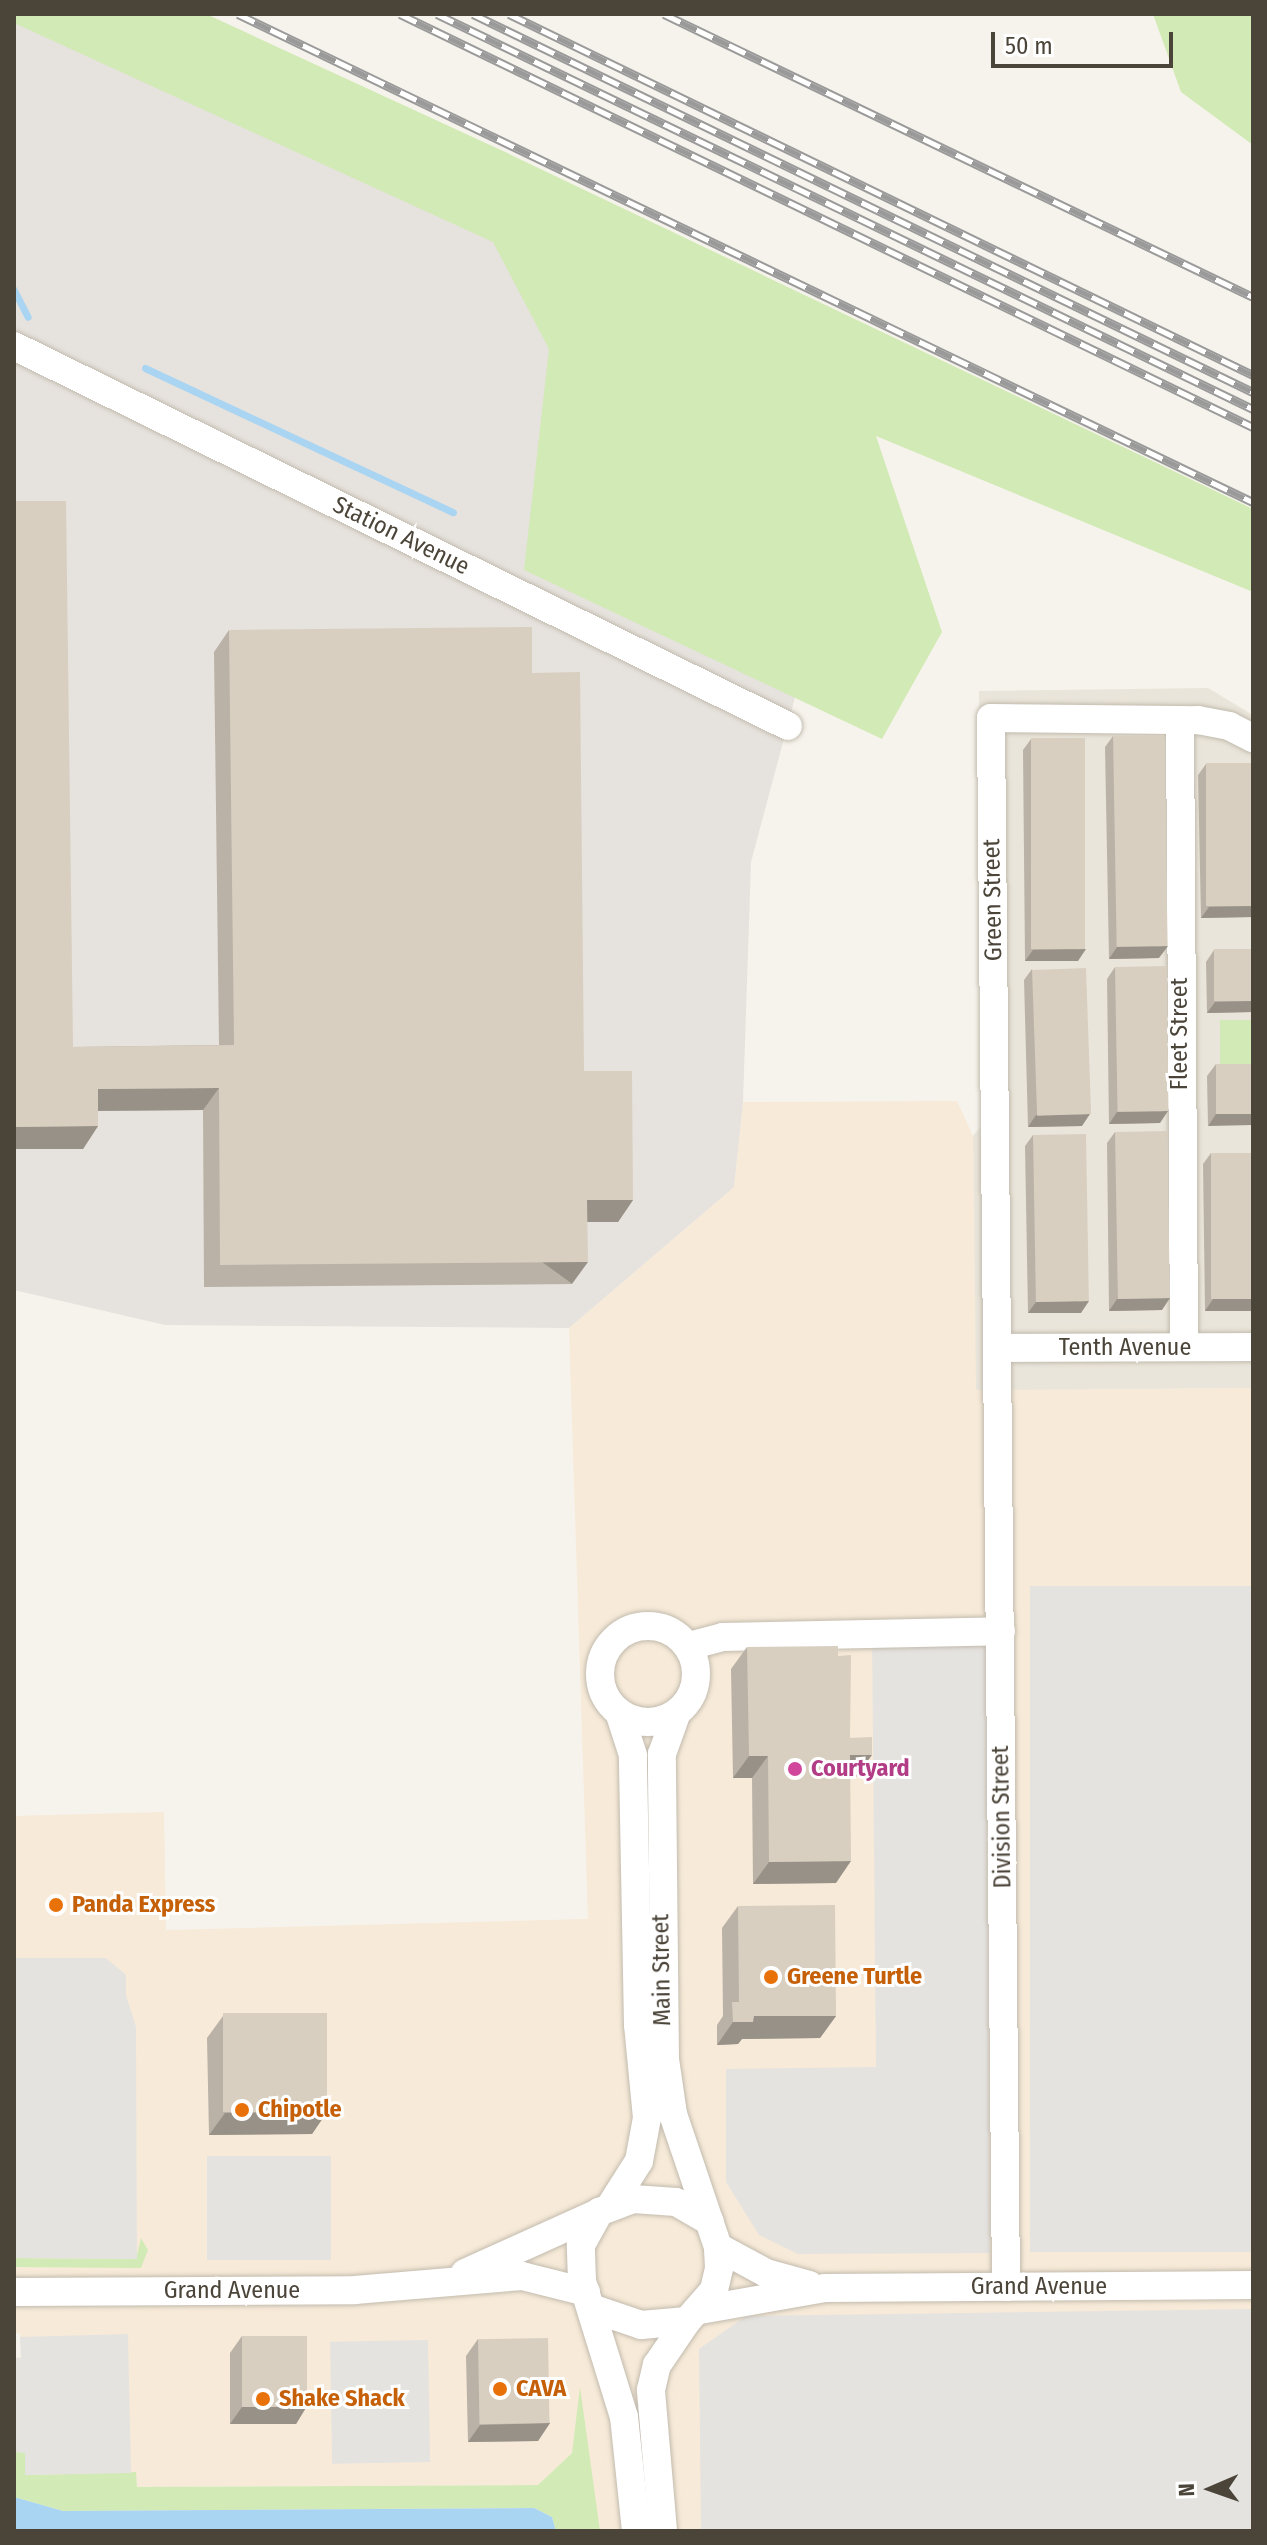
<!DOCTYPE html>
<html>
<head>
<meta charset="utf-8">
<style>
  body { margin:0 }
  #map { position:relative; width:1267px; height:2545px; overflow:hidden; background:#f6f3ec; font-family:"Fira Sans Condensed",sans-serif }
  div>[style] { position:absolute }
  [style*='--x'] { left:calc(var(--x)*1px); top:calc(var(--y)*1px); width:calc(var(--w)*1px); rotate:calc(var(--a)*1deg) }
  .residential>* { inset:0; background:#eae5da }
  .commercial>* { inset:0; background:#f7ead8 }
  .industrial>* { inset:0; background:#e6e2dd }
  .green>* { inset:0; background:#d2eab5; transform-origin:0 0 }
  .parking>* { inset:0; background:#e5e3e0; transform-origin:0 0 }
  .water>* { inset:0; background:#a9d4f2 }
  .stream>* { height:7px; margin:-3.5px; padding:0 3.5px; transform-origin:3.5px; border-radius:3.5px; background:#a9d4f2 }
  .roads { filter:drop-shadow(0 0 2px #c2bbae) drop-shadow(0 0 2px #c2bbae) }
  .minor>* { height:28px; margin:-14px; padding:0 14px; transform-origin:14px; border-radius:14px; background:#fff }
  .minor>.ring { margin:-14px; padding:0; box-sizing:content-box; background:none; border:28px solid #fff; border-radius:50% }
  .rail>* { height:9px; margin-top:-4.5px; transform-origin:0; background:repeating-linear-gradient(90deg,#fff 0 18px,#9a9a9a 0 36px); box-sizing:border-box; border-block:2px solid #9a9a9a }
  .wall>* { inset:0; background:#bab2a6 }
  .shaded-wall>* { inset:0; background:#979187; transform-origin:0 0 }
  .building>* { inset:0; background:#d8cfc1; transform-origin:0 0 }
  .dots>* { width:22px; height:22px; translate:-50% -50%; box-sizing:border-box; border:4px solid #fff; border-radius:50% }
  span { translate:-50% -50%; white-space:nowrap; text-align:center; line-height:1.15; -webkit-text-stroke:6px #fff; paint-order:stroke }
  .street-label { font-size:24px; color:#4b4439 }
  .hotel-label { font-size:24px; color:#b23c85; font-weight:700 }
  .left { translate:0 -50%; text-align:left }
  .food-label { font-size:24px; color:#c56008; font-weight:700 }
  .frame { position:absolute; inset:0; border:16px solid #4b4439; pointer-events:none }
  .north { position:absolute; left:1171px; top:2449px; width:80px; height:80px; -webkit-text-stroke:6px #fff; paint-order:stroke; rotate:268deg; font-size:22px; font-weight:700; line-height:32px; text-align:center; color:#4b4439 }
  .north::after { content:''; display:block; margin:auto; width:28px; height:36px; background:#4b4439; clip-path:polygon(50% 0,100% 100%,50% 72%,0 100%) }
  .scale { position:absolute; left:991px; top:32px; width:182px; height:36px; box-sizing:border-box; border:4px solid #4b4439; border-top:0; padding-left:10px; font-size:24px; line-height:28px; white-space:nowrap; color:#4b4439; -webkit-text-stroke:6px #fff; paint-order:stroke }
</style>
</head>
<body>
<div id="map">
  <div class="residential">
    <div style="clip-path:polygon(1208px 688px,1253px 715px,1253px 1388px,975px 1391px,973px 1136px,982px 1125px,979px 691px)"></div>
  </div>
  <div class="commercial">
    <div style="clip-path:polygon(957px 1101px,973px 1136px,976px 1390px,1253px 1388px,1253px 2531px,581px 2531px,572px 2453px,538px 2485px,137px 2487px,135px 2472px,25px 2475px,25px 2453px,14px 2452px,14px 2358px,21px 2357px,20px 2334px,14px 2332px,14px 1816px,164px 1812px,166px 1930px,588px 1919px,569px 1328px,734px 1187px,743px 1102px)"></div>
  </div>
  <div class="industrial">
    <div style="clip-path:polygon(14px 14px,206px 14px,891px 338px,751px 862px,743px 1102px,734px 1187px,569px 1328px,165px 1325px,14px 1290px)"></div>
  </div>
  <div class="green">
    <div style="clip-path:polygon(14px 14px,206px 14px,503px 151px,1253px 509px,1253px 592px,876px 436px,942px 632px,882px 739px,524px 570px,549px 349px,493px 242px,14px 23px)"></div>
    <div style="clip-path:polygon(1153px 14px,1253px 14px,1253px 145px,1181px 92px)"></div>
    <div style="left:1220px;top:1020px;width:33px;height:44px"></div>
    <div style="clip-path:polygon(141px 2238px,148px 2250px,141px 2268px,14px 2267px,14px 2258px,136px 2259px)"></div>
    <div style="clip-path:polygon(580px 2387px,600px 2531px,556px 2531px,552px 2517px,534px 2508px,63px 2511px,14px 2497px,14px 2452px,25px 2452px,26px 2475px,136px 2472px,137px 2487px,538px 2485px,572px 2453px)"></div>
  </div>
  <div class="parking">
    <div style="left:1253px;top:1586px;width:666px;height:223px;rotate:90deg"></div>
    <div style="clip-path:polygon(986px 1632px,990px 2253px,798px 2254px,759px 2235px,726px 2182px,726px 2069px,876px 2067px,872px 1634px)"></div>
    <div style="clip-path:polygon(14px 1958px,106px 1958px,126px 1975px,126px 1995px,136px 2027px,137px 2259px,14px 2258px)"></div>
    <div style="left:331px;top:2156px;width:104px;height:124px;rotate:90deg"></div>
    <div style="clip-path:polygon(1253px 2309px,1253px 2531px,701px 2531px,699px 2349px,746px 2316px)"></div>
    <div style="clip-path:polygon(128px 2334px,131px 2473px,25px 2475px,25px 2453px,14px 2452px,14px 2358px,21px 2358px,20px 2337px)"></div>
    <div style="left:428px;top:2340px;width:122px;height:98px;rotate:89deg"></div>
  </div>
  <div class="water">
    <div style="clip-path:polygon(14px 2497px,63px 2511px,534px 2508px,552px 2517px,556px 2531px,14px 2531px)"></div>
  </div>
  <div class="stream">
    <div style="--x:14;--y:290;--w:30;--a:63"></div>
    <div style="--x:145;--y:368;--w:340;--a:25.1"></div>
  </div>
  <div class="roads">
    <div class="minor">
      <div style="--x:14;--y:346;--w:862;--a:26.15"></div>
      <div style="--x:1180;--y:720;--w:627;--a:89.63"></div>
      <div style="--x:998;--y:1348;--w:255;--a:-0.2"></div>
      <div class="ring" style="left:600px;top:1626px;width:68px;height:68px"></div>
      <div style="--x:689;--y:1646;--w:35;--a:-15"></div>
      <div style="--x:723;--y:1637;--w:278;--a:-1.2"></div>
      <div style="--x:611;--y:2205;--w:52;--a:-57.5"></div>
      <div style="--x:639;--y:2161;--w:44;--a:-79.5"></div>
      <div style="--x:647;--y:2118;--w:93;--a:-95.5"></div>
      <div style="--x:638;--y:2025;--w:270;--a:-91.1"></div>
      <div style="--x:633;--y:1755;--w:42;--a:-108"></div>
      <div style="--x:718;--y:2247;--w:55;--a:28.4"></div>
      <div style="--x:766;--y:2273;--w:45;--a:15.6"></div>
      <div style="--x:465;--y:2273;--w:146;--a:-24.3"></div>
      <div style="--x:1006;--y:2287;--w:1569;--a:-90.55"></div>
      <div style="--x:991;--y:718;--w:207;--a:0.6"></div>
      <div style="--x:1198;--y:720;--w:32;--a:11"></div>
      <div style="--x:1229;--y:726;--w:27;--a:27"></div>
      <div style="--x:14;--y:2292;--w:341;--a:-0.3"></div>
      <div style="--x:355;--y:2290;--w:168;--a:-4.8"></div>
      <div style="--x:522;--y:2276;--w:66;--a:14"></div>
      <div style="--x:594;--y:2309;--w:50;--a:18.8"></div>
      <div style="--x:641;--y:2325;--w:46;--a:-5"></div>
      <div style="--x:687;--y:2321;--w:41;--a:-48.9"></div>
      <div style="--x:714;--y:2290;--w:23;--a:-77"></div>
      <div style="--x:719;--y:2268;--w:21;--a:-93"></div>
      <div style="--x:718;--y:2247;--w:140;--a:-108.7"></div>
      <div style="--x:673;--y:2114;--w:56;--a:-98.3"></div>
      <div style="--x:665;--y:2059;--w:305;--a:-90.6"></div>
      <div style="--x:662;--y:1754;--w:41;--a:-70.3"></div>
      <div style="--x:700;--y:2310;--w:127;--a:-10"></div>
      <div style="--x:825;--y:2288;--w:428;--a:-0.4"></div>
      <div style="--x:636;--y:2531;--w:115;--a:-96"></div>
      <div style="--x:624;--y:2417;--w:142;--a:-107.2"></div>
      <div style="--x:582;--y:2281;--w:36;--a:-92"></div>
      <div style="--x:581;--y:2245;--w:38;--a:-61"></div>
      <div style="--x:599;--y:2212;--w:36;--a:-21"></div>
      <div style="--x:633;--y:2199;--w:43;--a:4"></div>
      <div style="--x:676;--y:2202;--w:39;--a:30"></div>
      <div style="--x:663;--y:2531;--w:142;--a:-94.9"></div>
      <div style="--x:651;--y:2390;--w:26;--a:-77"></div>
      <div style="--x:657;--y:2365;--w:53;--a:-55.7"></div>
    </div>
  </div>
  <div class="rail">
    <div style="--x:238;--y:14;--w:1126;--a:25.68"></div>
    <div style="--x:400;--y:14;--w:948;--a:25.84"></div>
    <div style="--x:437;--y:14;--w:907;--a:25.83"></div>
    <div style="--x:473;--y:14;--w:867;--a:25.86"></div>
    <div style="--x:509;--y:14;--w:827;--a:25.88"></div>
    <div style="--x:664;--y:14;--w:653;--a:25.66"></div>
  </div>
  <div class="wall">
    <div style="clip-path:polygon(14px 501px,73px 1047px,219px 1045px,214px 652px,229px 630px,532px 673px,584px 1071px,633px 1200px,618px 1222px,587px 1222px,572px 1284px,204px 1287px,203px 1110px,98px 1111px,98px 1126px,83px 1149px,14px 1149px)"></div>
    <div style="clip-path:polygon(1113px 736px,1159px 958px,1109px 959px,1105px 747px)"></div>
    <div style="clip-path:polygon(1031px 739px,1078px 961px,1025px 961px,1023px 750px)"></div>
    <div style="clip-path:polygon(1206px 764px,1253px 917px,1201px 918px,1198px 775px)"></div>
    <div style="clip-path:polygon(1253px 949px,1253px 1012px,1207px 1013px,1206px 962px,1214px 950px)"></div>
    <div style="clip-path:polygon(1115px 967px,1160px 1123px,1109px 1124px,1107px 979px)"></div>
    <div style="clip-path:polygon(1032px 969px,1082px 1126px,1028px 1127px,1024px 980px)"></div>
    <div style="clip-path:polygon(1216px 1064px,1253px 1064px,1208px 1126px,1207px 1076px)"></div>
    <div style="clip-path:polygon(1115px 1132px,1162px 1310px,1109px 1311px,1107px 1143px)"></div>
    <div style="clip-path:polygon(1033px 1135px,1081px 1313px,1028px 1313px,1025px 1146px)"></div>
    <div style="clip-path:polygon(1211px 1153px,1253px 1153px,1253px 1311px,1205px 1311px,1203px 1164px)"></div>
    <div style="clip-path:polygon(747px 1647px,838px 1656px,856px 1777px,850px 1777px,836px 1883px,753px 1884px,752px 1778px,733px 1778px,731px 1669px)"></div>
    <div style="clip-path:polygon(738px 1906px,836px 2016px,820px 2038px,742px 2039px,738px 2044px,717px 2045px,717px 2025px,723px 2016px,722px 1928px)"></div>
    <div style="clip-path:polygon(223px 2016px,327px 2112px,312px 2134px,209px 2135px,207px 2038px)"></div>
    <div style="clip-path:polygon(242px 2336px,307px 2406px,296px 2424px,230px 2424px,230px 2353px)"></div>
    <div style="clip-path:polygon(478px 2339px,550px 2423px,538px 2441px,468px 2442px,466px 2356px)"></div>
  </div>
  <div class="shaded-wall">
    <div style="clip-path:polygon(1253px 906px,1253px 917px,1201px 918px,1209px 907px)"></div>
    <div style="clip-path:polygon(1168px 946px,1159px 958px,1109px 959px,1117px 947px)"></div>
    <div style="clip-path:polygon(1086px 949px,1078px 961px,1025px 961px,1033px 950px)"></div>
    <div style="clip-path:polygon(1253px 1001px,1253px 1012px,1207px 1013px,1215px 1002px)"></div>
    <div style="clip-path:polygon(219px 1088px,203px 1110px,82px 1111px,98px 1089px)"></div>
    <div style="clip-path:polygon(1168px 1111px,1160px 1123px,1109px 1124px,1117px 1112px)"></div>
    <div style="clip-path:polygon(1090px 1114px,1082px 1126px,1028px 1127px,1036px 1115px)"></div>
    <div style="clip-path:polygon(1216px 1114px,1253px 1114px,1253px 1125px,1208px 1126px)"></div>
    <div style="clip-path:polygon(98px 1126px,83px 1149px,14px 1149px,14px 1127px)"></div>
    <div style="clip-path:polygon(587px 1200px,633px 1200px,618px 1222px,571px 1222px)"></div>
    <div style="left:588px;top:1262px;width:27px;height:368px;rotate:126deg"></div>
    <div style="clip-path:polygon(1170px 1298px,1162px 1310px,1109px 1311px,1117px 1299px)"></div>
    <div style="clip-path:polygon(1213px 1299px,1253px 1299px,1253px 1311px,1205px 1311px)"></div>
    <div style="clip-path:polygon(1089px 1301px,1081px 1313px,1028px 1313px,1036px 1302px)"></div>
    <div style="clip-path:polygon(850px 1755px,872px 1755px,856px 1777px,834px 1778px)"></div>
    <div style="clip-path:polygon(749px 1756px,768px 1756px,752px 1778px,733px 1778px)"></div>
    <div style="clip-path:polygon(851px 1861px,836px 1883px,753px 1884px,769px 1862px)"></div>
    <div style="clip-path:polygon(754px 2016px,836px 2016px,820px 2038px,742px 2039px,738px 2044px,717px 2045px,733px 2022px)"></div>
    <div style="clip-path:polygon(327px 2112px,312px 2134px,209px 2135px,225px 2113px)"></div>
    <div style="clip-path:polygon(307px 2406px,296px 2424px,230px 2424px,242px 2407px)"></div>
    <div style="clip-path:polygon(550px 2423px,538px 2441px,468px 2442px,480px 2425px)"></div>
  </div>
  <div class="building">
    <div style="clip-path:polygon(14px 501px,66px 501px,73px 1047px,234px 1045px,229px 630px,532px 627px,532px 673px,580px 672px,584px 1071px,632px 1071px,633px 1200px,587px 1200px,588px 1262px,220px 1265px,219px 1088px,98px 1089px,98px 1126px,14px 1127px)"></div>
    <div style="left:1164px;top:735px;width:211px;height:51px;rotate:89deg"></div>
    <div style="left:1085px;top:738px;width:211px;height:54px;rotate:90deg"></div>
    <div style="left:1253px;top:763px;width:143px;height:47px;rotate:90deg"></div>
    <div style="left:1253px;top:949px;width:52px;height:39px;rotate:90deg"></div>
    <div style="left:1166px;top:966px;width:145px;height:51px;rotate:89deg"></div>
    <div style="left:1086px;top:968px;width:146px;height:54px;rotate:88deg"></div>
    <div style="left:1216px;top:1064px;width:37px;height:50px"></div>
    <div style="left:1167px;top:1131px;width:167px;height:52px;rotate:89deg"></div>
    <div style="left:1086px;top:1134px;width:167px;height:53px;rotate:89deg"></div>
    <div style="left:1211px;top:1153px;width:42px;height:146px"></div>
    <div style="clip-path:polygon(838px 1646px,838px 1656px,851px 1655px,850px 1738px,872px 1737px,872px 1755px,850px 1755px,851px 1861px,769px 1862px,768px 1756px,749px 1756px,747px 1647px)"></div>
    <div style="clip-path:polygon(835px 1905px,836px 2016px,754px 2016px,753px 2022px,733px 2022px,732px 2002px,739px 2002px,738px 1906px)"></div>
    <div style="left:327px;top:2013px;width:99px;height:104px;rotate:90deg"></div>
    <div style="left:242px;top:2336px;width:65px;height:71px"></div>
    <div style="left:548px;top:2338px;width:85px;height:70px;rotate:89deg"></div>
  </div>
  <div class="dots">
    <div style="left:795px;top:1769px;background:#d1479c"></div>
    <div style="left:56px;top:1905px;background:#e8710a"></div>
    <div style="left:771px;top:1977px;background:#e8710a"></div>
    <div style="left:242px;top:2110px;background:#e8710a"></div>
    <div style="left:500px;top:2389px;background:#e8710a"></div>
    <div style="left:263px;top:2399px;background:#e8710a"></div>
  </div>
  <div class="street-label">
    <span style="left:401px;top:536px;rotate:26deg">Station Avenue</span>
    <span style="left:993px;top:900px;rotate:-91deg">Green Street</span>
    <span style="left:1180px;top:1034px;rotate:-90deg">Fleet Street</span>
    <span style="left:1125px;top:1348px">Tenth Avenue</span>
    <span style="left:1002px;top:1817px;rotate:-91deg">Division Street</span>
    <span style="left:662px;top:1970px;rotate:-91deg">Main Street</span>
    <span style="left:1039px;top:2287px">Grand Avenue</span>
    <span style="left:232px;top:2291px">Grand Avenue</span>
  </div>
  <div class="hotel-label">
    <span class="left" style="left:811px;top:1769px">Courtyard</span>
  </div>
  <div class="food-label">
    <span class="left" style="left:72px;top:1905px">Panda Express</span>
    <span class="left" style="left:787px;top:1977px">Greene Turtle</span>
    <span class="left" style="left:258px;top:2110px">Chipotle</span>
    <span class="left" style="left:516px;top:2389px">CAVA</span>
    <span class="left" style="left:279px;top:2399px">Shake Shack</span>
  </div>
  <div class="frame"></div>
  <div class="north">N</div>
  <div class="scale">50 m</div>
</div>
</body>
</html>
